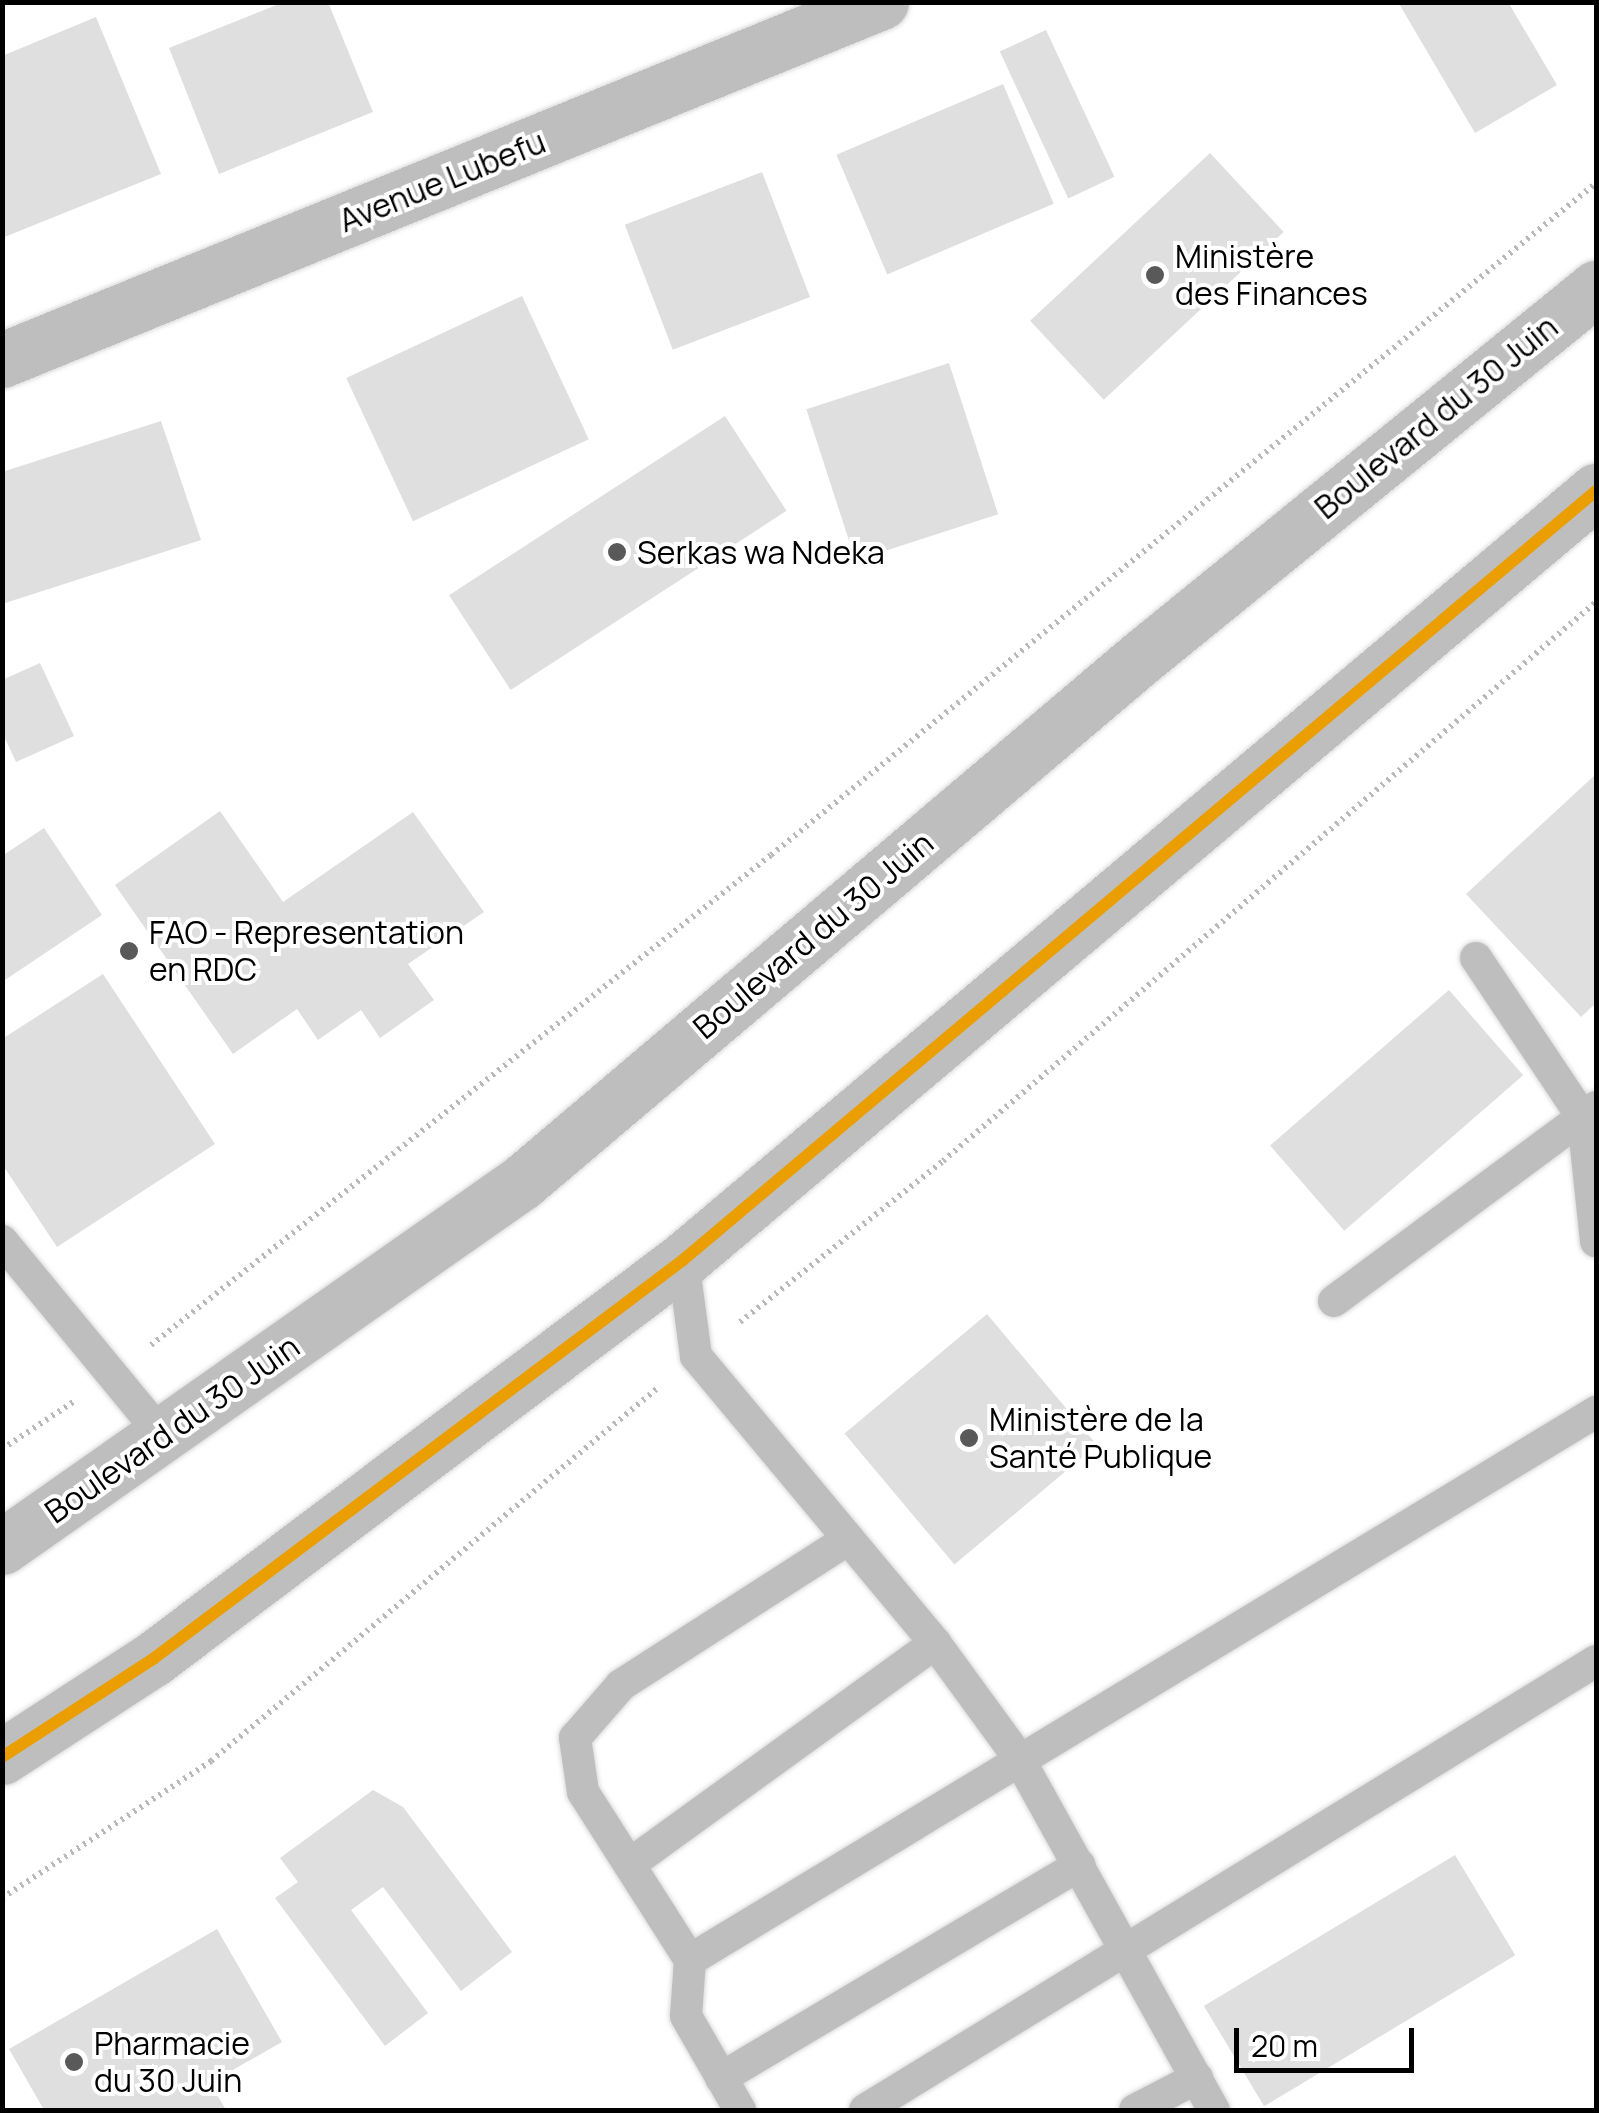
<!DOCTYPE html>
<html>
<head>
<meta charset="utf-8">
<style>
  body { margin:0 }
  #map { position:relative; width:1599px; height:2113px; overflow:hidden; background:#fff; font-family:Manrope,sans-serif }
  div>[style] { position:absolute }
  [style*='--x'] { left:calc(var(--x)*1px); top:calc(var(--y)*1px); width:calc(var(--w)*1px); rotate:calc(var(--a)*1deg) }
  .building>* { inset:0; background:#dfdfdf; transform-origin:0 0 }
  .path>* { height:6px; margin-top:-3px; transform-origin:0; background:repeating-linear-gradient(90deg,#b9b9b9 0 2.5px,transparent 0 7.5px) }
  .roads { filter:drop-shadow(0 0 2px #dbdbdb) drop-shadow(0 0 2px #dbdbdb) }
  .service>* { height:32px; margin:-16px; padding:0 16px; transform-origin:16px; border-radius:16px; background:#bebebe }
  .minor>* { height:55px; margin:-27.5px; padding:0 27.5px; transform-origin:27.5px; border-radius:27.5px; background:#bebebe }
  .primary>* { height:55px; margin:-27.5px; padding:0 27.5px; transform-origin:27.5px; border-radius:27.5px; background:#bebebe }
  .bus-1>* { height:12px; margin:-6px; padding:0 6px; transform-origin:6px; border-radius:6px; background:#eb9e00 }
  .dots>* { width:28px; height:28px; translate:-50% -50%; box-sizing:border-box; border:5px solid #fff; border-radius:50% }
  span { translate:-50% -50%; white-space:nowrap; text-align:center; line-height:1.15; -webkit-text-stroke:8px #fff; paint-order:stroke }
  .street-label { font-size:32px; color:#000 }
  .poi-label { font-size:32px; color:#000 }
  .left { translate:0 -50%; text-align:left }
  .frame { position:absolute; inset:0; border:5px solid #000; pointer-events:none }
  .scale { position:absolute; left:1234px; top:2028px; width:180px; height:45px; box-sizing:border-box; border:5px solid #000; border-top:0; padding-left:12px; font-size:30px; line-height:35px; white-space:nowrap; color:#000; -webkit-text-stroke:8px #fff; paint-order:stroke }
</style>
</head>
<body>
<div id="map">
  <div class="building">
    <div style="clip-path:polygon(284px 2px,328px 2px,373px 112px,219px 174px,169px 48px)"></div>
    <div style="clip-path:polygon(1398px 2px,1508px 2px,1557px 85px,1475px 133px)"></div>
    <div style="clip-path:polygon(96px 17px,161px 174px,2px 238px,2px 56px)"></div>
    <div style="left:1046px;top:30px;width:162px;height:51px;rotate:65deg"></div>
    <div style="left:1003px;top:84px;width:130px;height:181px;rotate:67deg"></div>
    <div style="left:1210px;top:153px;width:108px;height:246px;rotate:47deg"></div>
    <div style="left:762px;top:172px;width:134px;height:147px;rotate:69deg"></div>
    <div style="left:522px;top:296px;width:158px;height:194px;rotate:65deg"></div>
    <div style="left:949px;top:363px;width:159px;height:150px;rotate:72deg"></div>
    <div style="left:725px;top:416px;width:113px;height:329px;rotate:57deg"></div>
    <div style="clip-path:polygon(161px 421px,201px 540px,2px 604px,2px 472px)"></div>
    <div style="clip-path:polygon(40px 663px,74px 736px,16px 762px,2px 732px,2px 680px)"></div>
    <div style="clip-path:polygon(1596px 774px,1596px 1003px,1581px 1017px,1466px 894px)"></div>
    <div style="clip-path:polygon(220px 811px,283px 902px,413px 812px,484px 912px,408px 964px,434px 1000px,380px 1038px,361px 1010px,318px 1040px,297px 1009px,233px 1054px,115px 885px)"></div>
    <div style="clip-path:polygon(44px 828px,102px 915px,2px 982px,2px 856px)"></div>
    <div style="clip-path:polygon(103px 974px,215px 1144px,57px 1247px,2px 1164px,2px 1039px)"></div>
    <div style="left:1449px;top:990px;width:113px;height:237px;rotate:49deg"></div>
    <div style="left:987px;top:1314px;width:171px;height:186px;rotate:50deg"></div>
    <div style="clip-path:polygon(373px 1790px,403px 1807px,512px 1952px,461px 1991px,383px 1887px,351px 1910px,428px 2013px,385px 2046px,275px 1898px,298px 1882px,280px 1858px)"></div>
    <div style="left:1455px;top:1855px;width:117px;height:293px;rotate:59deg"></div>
    <div style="clip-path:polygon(217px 1929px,282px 2042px,210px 2083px,226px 2110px,44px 2110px,9px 2049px)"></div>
  </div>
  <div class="path">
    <div style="--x:740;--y:1322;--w:259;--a:-38.4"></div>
    <div style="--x:943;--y:1161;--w:860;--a:-40.57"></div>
    <div style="--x:151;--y:1345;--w:790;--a:-38.32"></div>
    <div style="--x:771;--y:855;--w:1064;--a:-39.16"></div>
    <div style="--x:2;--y:1449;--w:89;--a:-33.5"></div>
    <div style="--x:2;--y:1898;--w:250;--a:-33.2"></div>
    <div style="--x:211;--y:1761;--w:585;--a:-39.87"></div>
  </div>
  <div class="roads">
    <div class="service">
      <div style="--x:1476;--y:958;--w:192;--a:56.2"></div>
      <div style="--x:1583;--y:1118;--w:124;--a:84"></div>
      <div style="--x:2;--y:1241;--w:253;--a:50.5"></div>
      <div style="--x:683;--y:1260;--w:97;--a:82.3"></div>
      <div style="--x:696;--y:1356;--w:373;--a:50.2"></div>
      <div style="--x:935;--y:1643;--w:141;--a:53.9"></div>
      <div style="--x:1018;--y:1757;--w:404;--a:61"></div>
      <div style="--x:1334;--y:1301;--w:326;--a:-36.5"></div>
      <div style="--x:630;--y:1864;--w:377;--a:-35.9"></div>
      <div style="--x:690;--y:1960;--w:199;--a:-122.5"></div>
      <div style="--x:583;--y:1792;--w:55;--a:-98.4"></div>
      <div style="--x:575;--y:1738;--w:70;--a:-49"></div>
      <div style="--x:621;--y:1685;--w:270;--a:-32.7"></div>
      <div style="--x:721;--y:2078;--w:417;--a:-30.7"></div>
      <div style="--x:740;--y:2110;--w:108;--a:-119.9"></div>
      <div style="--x:686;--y:2016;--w:56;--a:-85.9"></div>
      <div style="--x:690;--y:1960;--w:1059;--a:-31.17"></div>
      <div style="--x:865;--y:2110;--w:858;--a:-31.56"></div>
      <div style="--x:1135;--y:2110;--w:70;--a:-27.3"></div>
    </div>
    <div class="minor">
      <div style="--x:2;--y:360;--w:949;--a:-22.16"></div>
    </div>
    <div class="primary">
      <div style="--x:2;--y:1547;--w:635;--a:-35.07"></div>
      <div style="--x:522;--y:1182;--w:814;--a:-40.27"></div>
      <div style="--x:1143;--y:656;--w:584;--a:-39.09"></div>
      <div style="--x:2;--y:1757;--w:180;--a:-33"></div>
      <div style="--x:153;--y:1659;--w:663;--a:-36.97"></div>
      <div style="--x:683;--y:1260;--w:1194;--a:-40.11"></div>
    </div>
  </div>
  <div class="bus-1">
    <div style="--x:2;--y:1757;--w:180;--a:-33"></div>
    <div style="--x:153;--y:1659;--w:663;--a:-36.97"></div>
    <div style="--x:683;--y:1260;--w:1194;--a:-40.11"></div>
  </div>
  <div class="dots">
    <div style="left:1155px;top:275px;background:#595959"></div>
    <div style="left:617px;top:552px;background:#595959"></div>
    <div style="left:129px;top:951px;background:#595959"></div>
    <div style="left:969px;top:1438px;background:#595959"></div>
    <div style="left:74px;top:2062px;background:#595959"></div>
  </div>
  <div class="street-label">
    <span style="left:442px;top:181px;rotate:-22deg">Avenue Lubefu</span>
    <span style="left:1436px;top:417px;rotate:-39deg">Boulevard du 30 Juin</span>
    <span style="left:813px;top:935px;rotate:-40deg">Boulevard du 30 Juin</span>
    <span style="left:172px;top:1429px;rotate:-35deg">Boulevard du 30 Juin</span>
  </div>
  <div class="poi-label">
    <span class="left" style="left:1175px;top:275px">Ministère<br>des Finances</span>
    <span class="left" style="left:637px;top:552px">Serkas wa Ndeka</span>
    <span class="left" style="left:149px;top:951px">FAO - Representation<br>en RDC</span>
    <span class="left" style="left:989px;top:1438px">Ministère de la<br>Santé Publique</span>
    <span class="left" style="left:94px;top:2062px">Pharmacie<br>du 30 Juin</span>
  </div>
  <div class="frame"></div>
  <div class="scale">20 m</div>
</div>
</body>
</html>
